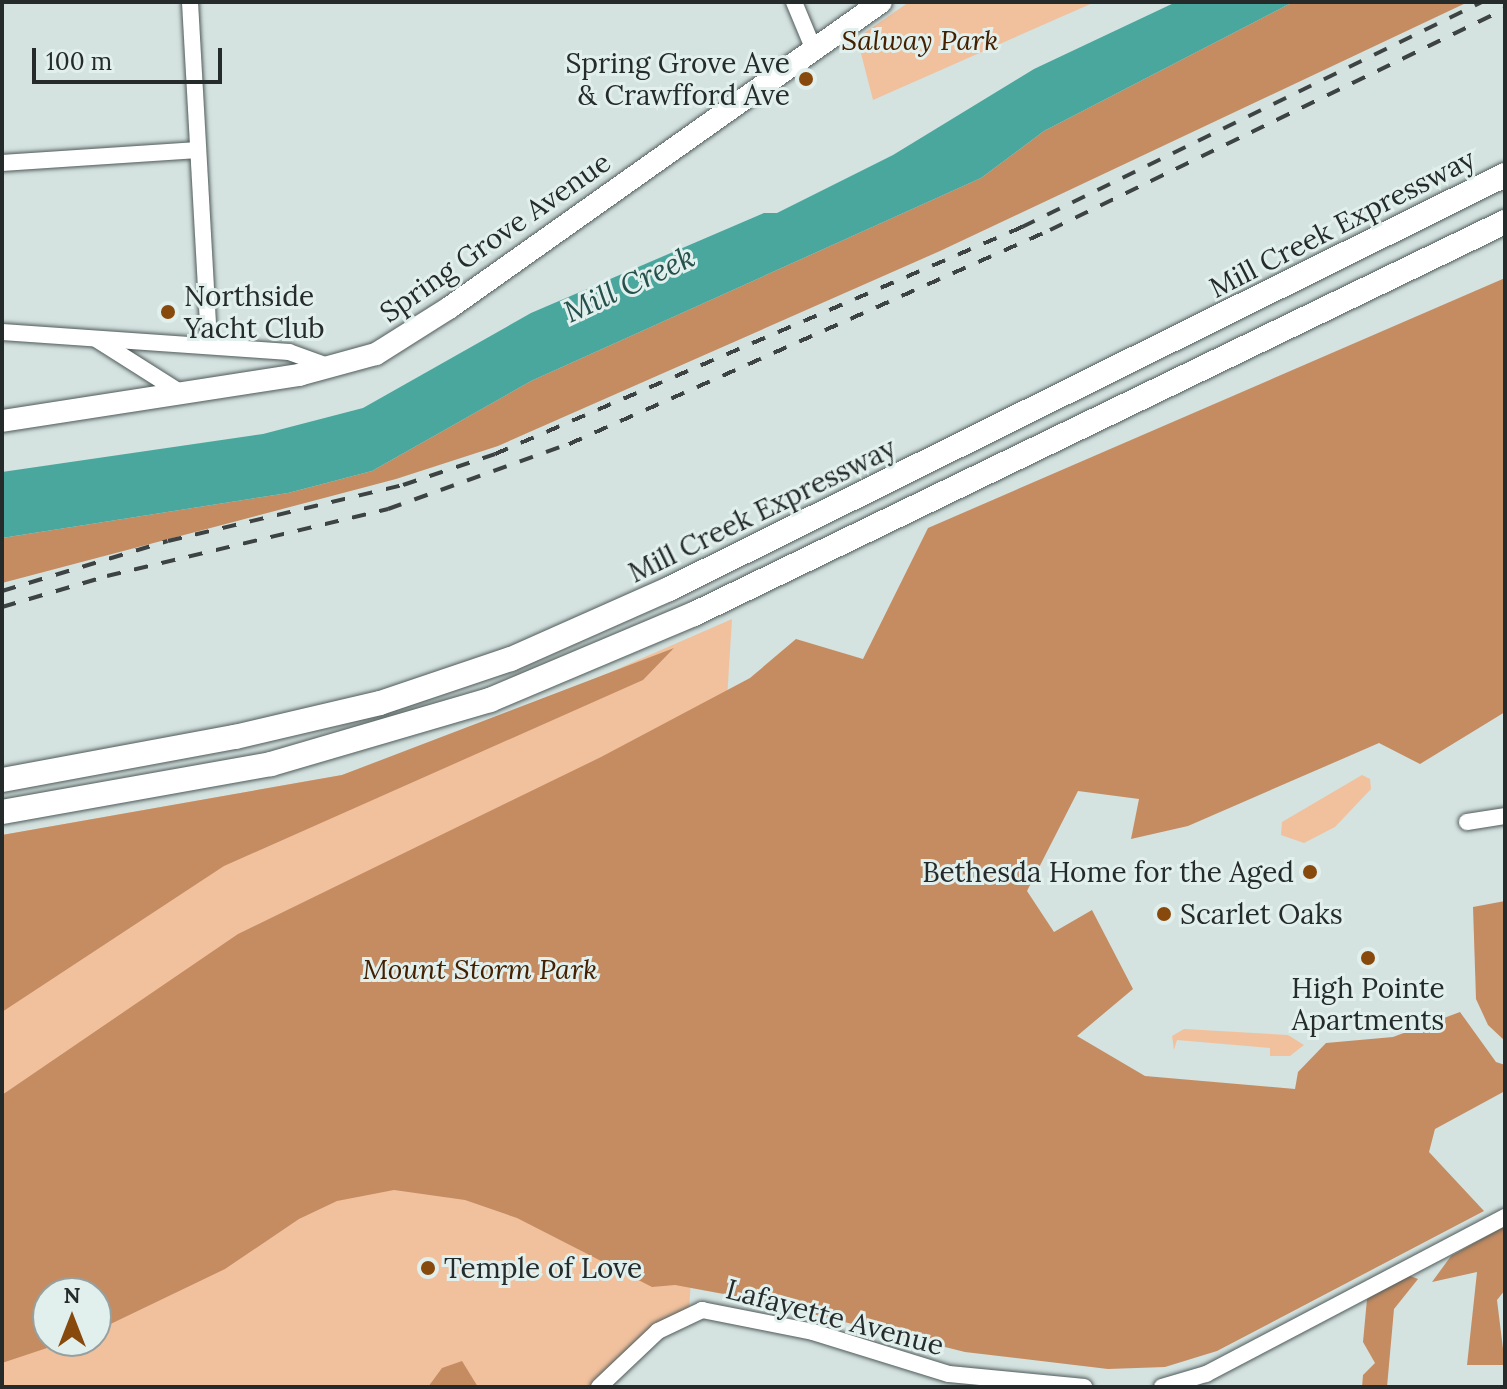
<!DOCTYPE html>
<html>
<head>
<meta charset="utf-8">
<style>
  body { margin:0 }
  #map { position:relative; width:1507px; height:1389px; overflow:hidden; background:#d4e2e0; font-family:Lora,serif }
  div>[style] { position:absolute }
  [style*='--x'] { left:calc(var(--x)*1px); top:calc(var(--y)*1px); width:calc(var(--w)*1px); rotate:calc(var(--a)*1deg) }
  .green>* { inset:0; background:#f1c19e }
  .forest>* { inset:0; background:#c58c62 }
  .water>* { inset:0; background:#4aa79e }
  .roads { filter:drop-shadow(0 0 2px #4f5b59) drop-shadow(0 0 2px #4f5b59) }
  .minor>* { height:16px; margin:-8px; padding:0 8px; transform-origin:8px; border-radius:8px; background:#fff }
  .major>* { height:22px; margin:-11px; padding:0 11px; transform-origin:11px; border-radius:11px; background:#fff }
  .highway>* { height:24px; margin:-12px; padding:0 12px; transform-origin:12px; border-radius:12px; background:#fff }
  .rail>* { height:4px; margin-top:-2px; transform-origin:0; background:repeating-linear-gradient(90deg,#3c4342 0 14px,transparent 0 28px) }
  .dots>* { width:22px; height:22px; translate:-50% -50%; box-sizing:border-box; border:4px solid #e1efed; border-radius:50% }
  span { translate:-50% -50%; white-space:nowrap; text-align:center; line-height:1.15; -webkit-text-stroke:6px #e1efed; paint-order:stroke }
  .park-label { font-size:28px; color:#442000; font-style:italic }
  .poi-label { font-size:28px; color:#252a2a }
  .right { translate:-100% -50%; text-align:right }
  .left { translate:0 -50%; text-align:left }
  .street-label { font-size:28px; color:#252a2a }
  .water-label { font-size:30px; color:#26504b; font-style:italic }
  .frame { position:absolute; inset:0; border:4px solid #252a2a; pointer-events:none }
  .north { position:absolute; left:32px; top:1277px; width:80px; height:80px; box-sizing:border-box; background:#e1efed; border:2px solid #96a09f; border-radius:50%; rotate:0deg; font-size:22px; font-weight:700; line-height:32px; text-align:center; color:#252a2a }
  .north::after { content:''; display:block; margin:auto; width:28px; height:36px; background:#88490c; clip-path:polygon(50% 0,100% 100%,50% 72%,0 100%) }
  .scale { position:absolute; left:32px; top:48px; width:190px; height:36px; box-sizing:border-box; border:4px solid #252a2a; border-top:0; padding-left:10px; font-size:24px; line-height:28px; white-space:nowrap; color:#252a2a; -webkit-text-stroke:6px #e1efed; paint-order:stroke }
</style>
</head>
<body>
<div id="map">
  <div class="green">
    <div style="clip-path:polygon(909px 2px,1095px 2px,873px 100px,857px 38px)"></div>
    <div style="clip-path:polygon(evenodd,732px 619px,689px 1312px,599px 1387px,2px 1387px,2px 835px,342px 775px,542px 702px,732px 619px,48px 1293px,96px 1293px,96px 1341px,48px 1341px,48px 1293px)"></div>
    <div style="clip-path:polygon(1362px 775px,1370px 779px,1371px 789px,1335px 827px,1304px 843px,1281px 835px,1282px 822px)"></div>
    <div style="clip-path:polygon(1184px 1029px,1288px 1035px,1304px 1045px,1290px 1056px,1270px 1056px,1270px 1048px,1177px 1040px,1174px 1050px,1172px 1036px)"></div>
  </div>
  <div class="forest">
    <div style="clip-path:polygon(1293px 2px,1468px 2px,940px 251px,498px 446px,396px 479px,2px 583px,2px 538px,288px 493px,372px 471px,531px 381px,981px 178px,1044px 131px)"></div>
    <div style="clip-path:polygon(1505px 278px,1505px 712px,1420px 764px,1379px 743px,1188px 826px,1131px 839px,1139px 799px,1078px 791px,1027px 891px,1054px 932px,1092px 910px,1133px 989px,1077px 1036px,1145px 1076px,1295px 1089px,1298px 1072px,1326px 1043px,1393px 1037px,1460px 1012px,1496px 1062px,1505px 1065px,1505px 1091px,1435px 1129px,1429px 1152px,1484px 1211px,1217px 1351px,1165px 1367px,1108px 1369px,965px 1352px,756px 1300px,675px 1285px,652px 1287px,517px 1218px,465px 1200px,394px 1190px,337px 1201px,299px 1219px,225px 1269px,96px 1331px,96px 1293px,48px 1293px,48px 1341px,68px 1341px,2px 1363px,2px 1095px,238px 934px,601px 757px,750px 678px,796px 639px,863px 659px,928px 528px)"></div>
    <div style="clip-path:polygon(674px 648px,643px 680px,224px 866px,2px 1012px,2px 835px,342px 775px)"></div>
    <div style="clip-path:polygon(1505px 901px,1505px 1041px,1488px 1025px,1476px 999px,1473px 907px)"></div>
    <div style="clip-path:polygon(1505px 1226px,1505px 1290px,1497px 1300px,1505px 1365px,1467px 1365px,1477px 1272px,1432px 1282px,1451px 1256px)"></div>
    <div style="clip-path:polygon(1408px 1275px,1418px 1279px,1394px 1309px,1387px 1387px,1362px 1387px,1363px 1375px,1375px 1363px,1363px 1342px,1367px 1299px)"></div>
    <div style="clip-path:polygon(462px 1361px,478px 1387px,428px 1387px,442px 1368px)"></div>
  </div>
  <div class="water">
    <div style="clip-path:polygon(1176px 2px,1293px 2px,1044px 131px,981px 178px,531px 381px,372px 471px,288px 493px,2px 538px,2px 472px,263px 434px,363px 408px,531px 313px,764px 213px,777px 213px,893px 155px,1034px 69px)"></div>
  </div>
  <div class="roads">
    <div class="minor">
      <div style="--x:190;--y:2;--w:344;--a:86.8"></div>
      <div style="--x:794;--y:2;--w:52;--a:67.4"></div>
      <div style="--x:2;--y:163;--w:196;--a:-3.8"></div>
      <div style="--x:2;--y:332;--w:288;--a:4"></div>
      <div style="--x:289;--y:352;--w:47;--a:20"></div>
      <div style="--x:96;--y:339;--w:101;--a:32.4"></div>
      <div style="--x:1467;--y:822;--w:38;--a:-9"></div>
      <div style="--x:599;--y:1387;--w:81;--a:-43.5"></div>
      <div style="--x:658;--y:1331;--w:49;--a:-25.5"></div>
      <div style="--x:702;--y:1310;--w:113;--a:11.2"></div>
      <div style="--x:813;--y:1332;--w:142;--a:17.2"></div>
      <div style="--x:949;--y:1374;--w:136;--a:5.5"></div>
      <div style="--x:1162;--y:1387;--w:46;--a:-16.5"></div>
      <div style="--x:1206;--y:1374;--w:338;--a:-27.7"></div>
    </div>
    <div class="major">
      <div style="--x:2;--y:421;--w:301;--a:-8.8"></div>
      <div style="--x:299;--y:375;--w:80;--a:-15.3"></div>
      <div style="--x:376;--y:354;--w:86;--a:-32.2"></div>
      <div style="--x:449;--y:308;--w:529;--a:-35.31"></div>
    </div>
    <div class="highway">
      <div style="--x:2;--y:780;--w:237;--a:-10.5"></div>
      <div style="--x:235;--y:737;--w:149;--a:-13.2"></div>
      <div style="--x:380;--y:703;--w:138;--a:-18.6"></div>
      <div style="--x:511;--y:659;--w:173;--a:-23.9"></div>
      <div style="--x:669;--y:589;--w:933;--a:-26.35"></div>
      <div style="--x:2;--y:812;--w:273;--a:-10.1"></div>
      <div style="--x:271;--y:764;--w:228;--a:-16.3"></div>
      <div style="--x:490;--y:700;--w:221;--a:-22.9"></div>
      <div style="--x:694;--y:614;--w:901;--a:-25.8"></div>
    </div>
  </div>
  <div class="rail">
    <div style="--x:2;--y:591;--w:173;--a:-16.8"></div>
    <div style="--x:168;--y:541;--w:242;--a:-13.4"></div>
    <div style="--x:403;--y:485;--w:97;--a:-18.6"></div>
    <div style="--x:495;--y:454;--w:574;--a:-23.3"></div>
    <div style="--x:1022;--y:227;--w:512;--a:-26.06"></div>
    <div style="--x:2;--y:607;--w:109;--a:-16.4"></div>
    <div style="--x:107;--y:576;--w:289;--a:-13.4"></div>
    <div style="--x:388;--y:509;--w:192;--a:-19.8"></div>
    <div style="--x:569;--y:444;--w:526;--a:-23.98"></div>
    <div style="--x:1050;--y:230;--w:506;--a:-25.91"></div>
  </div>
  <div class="dots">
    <div style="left:806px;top:79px;background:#88490c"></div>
    <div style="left:168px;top:312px;background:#88490c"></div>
    <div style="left:1310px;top:872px;background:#88490c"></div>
    <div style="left:1164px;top:914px;background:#88490c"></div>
    <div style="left:1368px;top:958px;background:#88490c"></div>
    <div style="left:428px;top:1268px;background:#88490c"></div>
  </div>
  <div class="park-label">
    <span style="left:920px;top:40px">Salway Park</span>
    <span style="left:480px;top:969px">Mount Storm Park</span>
  </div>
  <div class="poi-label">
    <span class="right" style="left:790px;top:79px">Spring Grove Ave<br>&amp; Crawfford Ave</span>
    <span class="left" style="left:184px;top:312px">Northside<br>Yacht Club</span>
    <span class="right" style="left:1294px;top:872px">Bethesda Home for the Aged</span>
    <span class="left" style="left:1180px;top:914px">Scarlet Oaks</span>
    <span style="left:1368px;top:1004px">High Pointe<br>Apartments</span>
    <span class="left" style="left:444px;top:1268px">Temple of Love</span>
  </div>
  <div class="street-label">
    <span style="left:1342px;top:223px;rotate:-27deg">Mill Creek Expressway</span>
    <span style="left:495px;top:237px;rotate:-35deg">Spring Grove Avenue</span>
    <span style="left:762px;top:510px;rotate:-26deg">Mill Creek Expressway</span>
    <span style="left:835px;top:1317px;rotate:15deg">Lafayette Avenue</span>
  </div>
  <div class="water-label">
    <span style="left:629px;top:284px;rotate:-25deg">Mill Creek</span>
  </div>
  <div class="frame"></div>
  <div class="north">N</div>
  <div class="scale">100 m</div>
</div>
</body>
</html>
